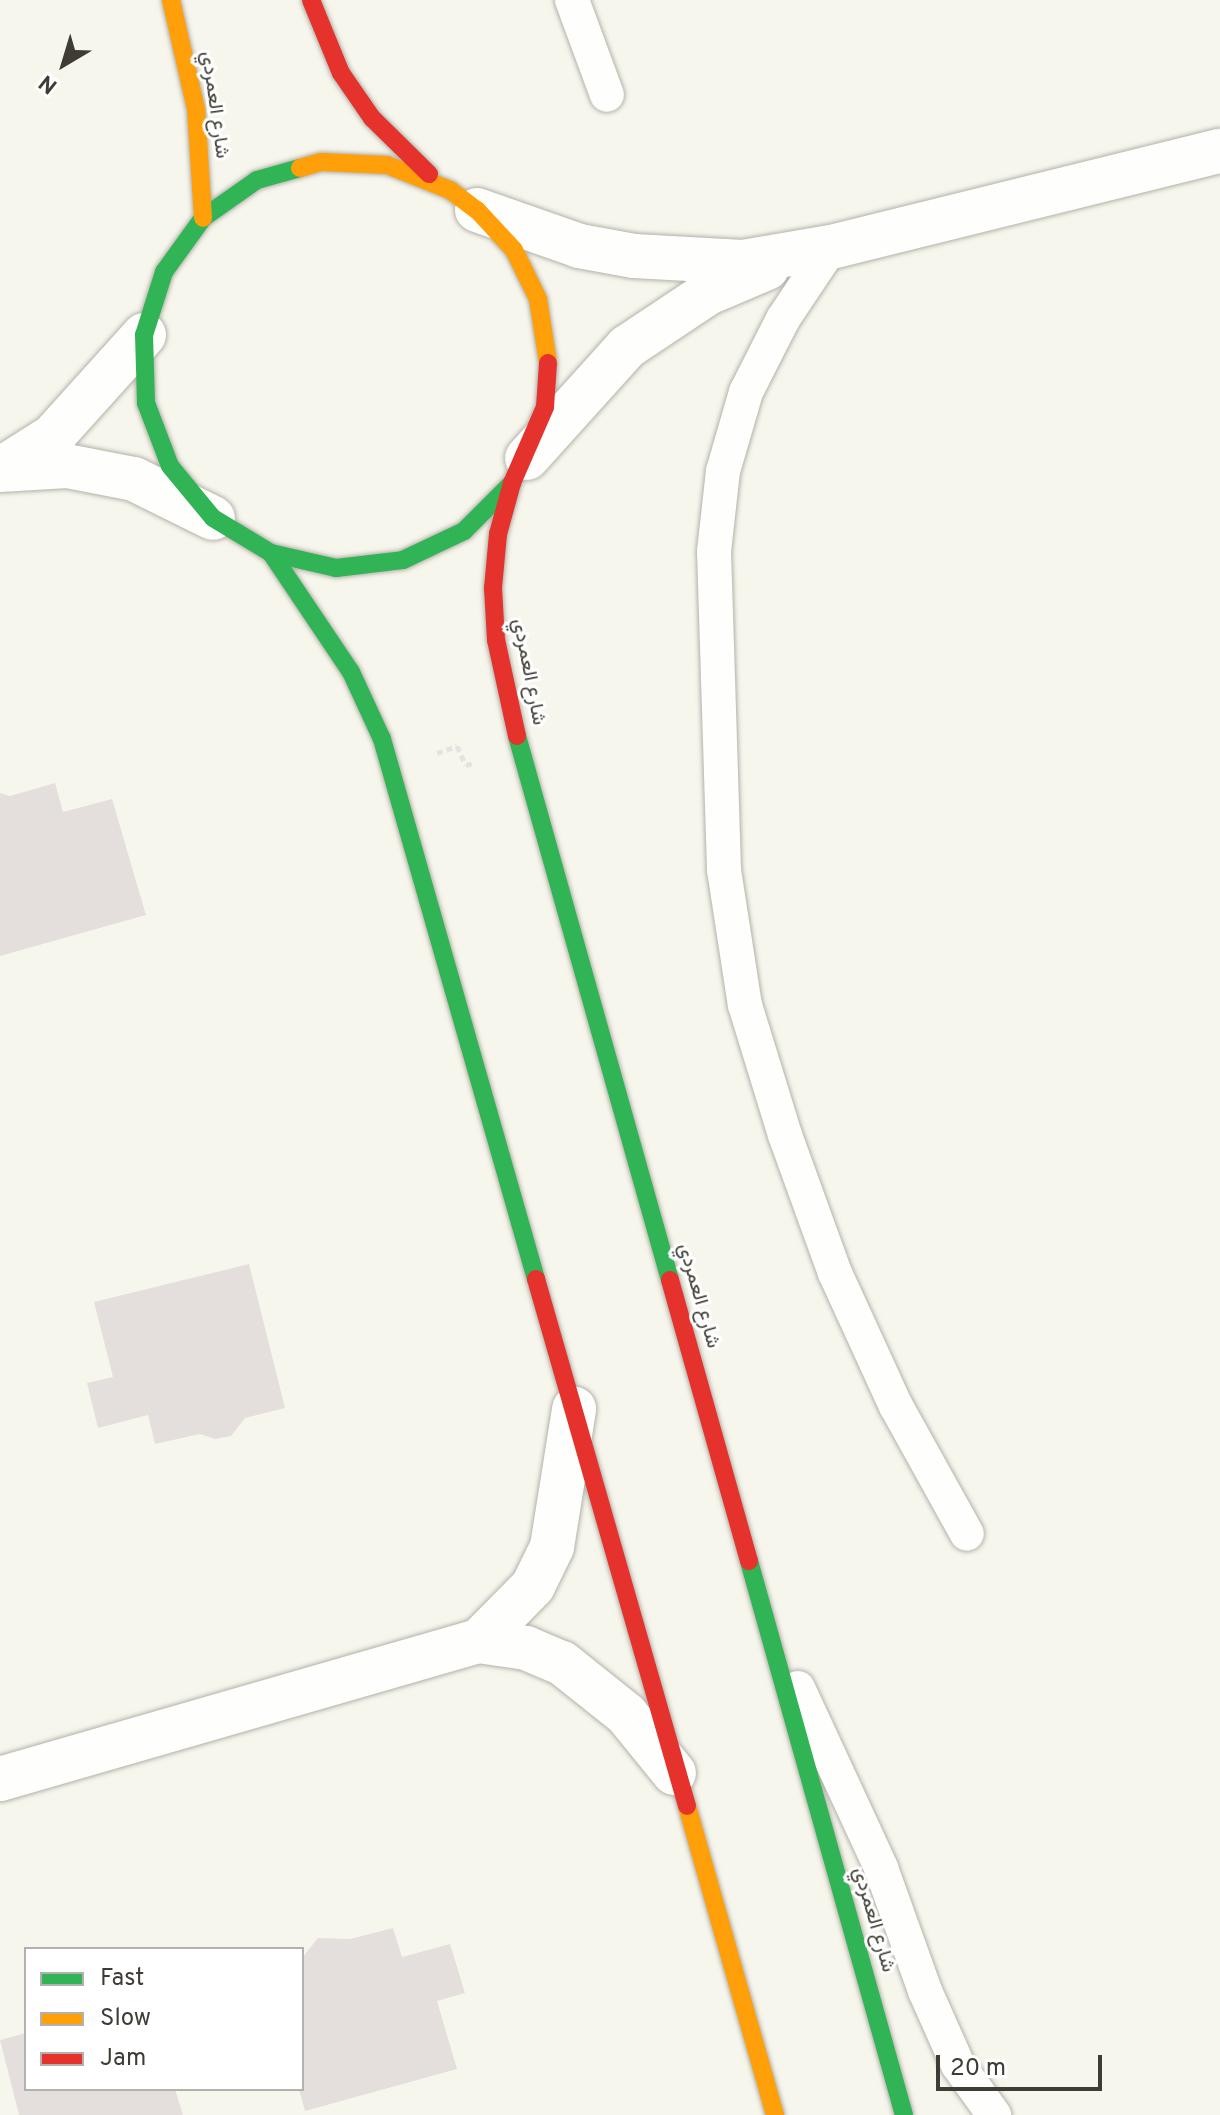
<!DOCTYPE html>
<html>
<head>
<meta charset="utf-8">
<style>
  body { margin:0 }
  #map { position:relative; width:1220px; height:2115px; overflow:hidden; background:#f7f6ec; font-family:Overpass,Vazirmatn,sans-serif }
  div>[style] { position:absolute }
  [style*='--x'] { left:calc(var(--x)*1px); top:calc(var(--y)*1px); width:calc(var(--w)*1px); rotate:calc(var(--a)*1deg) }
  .building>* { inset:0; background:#e4dfdd }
  .path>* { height:5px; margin-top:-2.5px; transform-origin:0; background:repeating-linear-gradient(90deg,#e4e3e0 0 6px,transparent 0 10px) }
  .roads { filter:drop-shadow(0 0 2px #b3b2aa) drop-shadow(0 0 2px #b3b2aa) }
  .lane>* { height:34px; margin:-17px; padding:0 17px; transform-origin:17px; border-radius:17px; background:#fefefc }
  .street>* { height:44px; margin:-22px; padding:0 22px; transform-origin:22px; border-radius:22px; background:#fefefc }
  .fast>* { height:18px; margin:-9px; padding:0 9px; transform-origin:9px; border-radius:9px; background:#30b455 }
  .slow>* { height:18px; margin:-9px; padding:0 9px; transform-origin:9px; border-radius:9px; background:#ff9f0a }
  .jam>* { height:18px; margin:-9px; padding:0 9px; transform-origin:9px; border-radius:9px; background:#e5322d }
  span { translate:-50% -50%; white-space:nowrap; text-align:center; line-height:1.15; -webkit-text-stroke:6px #fff; paint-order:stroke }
  .street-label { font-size:20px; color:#3e3c35 }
  .legend { position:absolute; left:24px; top:1947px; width:280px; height:144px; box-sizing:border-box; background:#fff; border:2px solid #b2b1ae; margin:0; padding:10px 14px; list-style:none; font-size:24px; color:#3e3c35 }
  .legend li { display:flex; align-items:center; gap:16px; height:40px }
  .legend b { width:40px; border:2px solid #b2b1ae }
  .north { position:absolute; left:24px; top:24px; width:80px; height:80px; -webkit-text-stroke:6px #fff; paint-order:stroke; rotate:218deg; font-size:22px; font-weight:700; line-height:32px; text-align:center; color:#3e3c35 }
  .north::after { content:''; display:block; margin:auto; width:28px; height:36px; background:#3e3c35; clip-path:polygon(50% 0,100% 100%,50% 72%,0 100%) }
  .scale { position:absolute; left:936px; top:2055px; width:166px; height:36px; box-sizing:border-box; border:4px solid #3e3c35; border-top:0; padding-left:10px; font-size:24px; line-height:28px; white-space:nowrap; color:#3e3c35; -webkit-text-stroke:6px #fff; paint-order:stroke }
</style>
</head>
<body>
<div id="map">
  <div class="building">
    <div style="clip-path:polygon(55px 783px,63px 812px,112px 799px,146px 915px,0 956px,0 793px,10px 796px)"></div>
    <div style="clip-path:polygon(249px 1264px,285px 1408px,245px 1418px,231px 1436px,215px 1439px,200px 1434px,155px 1444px,148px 1415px,98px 1428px,87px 1383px,113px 1377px,94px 1302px)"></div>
    <div style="clip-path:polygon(393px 1928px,402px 1957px,450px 1944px,465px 1993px,437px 2001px,457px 2069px,305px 2111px,299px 2089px,302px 1958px,318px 1938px,350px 1939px)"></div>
    <div style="clip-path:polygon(26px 2033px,26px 2089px,175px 2089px,183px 2115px,19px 2115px,0 2040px)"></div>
  </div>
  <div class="path">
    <div style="--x:437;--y:753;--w:21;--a:-19"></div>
    <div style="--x:457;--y:746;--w:21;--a:65"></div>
    <div style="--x:466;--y:765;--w:8;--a:-14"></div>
  </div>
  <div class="roads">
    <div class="lane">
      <div style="--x:572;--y:0;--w:101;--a:69.8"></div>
      <div style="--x:831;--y:247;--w:87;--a:123.7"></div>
      <div style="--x:783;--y:319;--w:82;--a:116.9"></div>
      <div style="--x:746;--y:392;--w:82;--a:106.2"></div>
      <div style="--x:723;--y:471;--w:81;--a:96.4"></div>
      <div style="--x:714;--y:551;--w:319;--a:88.2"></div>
      <div style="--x:724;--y:870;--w:137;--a:81.2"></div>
      <div style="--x:745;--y:1005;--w:136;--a:72.9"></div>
      <div style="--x:785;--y:1135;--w:147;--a:70.1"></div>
      <div style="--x:835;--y:1273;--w:146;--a:65.4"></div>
      <div style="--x:896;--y:1406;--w:146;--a:61"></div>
      <div style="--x:798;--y:1688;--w:198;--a:65.2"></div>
      <div style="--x:881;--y:1868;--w:131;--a:70.3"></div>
      <div style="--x:925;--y:1991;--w:81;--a:66"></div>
      <div style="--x:958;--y:2065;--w:62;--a:54.2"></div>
    </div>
    <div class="street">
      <div style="--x:477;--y:210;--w:108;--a:19.4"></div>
      <div style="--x:579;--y:246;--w:56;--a:10.3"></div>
      <div style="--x:634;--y:256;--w:109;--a:3.2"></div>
      <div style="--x:743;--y:262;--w:89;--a:-9.7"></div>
      <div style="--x:831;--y:247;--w:401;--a:-13.9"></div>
      <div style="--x:527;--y:458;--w:149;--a:-48"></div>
      <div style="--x:627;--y:347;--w:97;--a:-33.7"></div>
      <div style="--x:708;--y:293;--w:64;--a:-23"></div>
      <div style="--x:1;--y:469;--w:62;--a:-32.4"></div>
      <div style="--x:53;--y:436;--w:136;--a:-48"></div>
      <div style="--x:0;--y:470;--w:67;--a:-3.4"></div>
      <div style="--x:67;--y:466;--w:68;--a:11"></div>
      <div style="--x:134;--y:479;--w:88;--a:26.3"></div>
      <div style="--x:479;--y:1641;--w:48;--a:8.5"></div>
      <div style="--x:526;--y:1648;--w:39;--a:23"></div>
      <div style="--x:562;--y:1663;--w:82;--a:38.6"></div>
      <div style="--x:626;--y:1714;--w:76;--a:50.9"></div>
      <div style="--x:0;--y:1779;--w:498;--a:-16.1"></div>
      <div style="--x:479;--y:1641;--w:77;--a:-45.5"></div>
      <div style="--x:533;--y:1586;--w:43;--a:-64"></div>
      <div style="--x:552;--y:1547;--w:140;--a:-80.9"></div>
    </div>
    <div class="fast">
      <div style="--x:300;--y:168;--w:45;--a:164.4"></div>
      <div style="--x:257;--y:180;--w:66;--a:144.9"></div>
      <div style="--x:203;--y:218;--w:67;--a:125.8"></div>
      <div style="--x:164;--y:272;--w:66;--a:107.6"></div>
      <div style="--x:144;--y:335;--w:68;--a:88.3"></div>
      <div style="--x:146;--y:403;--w:67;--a:69.1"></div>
      <div style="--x:170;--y:466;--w:67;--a:50.4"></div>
      <div style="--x:213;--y:518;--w:68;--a:31.1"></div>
      <div style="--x:271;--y:553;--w:67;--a:13"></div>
      <div style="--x:336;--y:568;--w:67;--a:-6.8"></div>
      <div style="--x:403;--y:560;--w:68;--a:-25.4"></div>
      <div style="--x:464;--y:531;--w:68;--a:-45"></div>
      <div style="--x:271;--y:553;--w:143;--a:56.1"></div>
      <div style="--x:351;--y:672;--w:74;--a:65.2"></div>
      <div style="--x:382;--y:739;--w:562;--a:74.08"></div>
      <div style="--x:517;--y:736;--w:565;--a:74.29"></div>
      <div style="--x:749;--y:1561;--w:575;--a:74.37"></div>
    </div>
    <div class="slow">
      <div style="--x:171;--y:0;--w:112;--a:77.1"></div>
      <div style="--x:196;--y:109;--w:109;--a:86.3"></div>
      <div style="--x:300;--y:168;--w:22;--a:-16"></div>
      <div style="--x:321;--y:162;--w:66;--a:2.6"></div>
      <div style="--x:387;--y:165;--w:68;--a:21.6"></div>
      <div style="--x:450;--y:190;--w:34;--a:37"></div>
      <div style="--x:477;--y:210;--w:54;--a:47.2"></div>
      <div style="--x:514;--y:250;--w:55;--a:63.9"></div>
      <div style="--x:538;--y:299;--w:65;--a:81.1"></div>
      <div style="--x:687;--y:1806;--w:321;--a:74.1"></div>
    </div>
    <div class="jam">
      <div style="--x:311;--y:0;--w:79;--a:67.7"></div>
      <div style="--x:341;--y:73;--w:55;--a:55.4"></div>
      <div style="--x:372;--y:118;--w:80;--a:44.5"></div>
      <div style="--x:517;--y:736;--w:98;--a:-102.3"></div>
      <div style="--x:496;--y:640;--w:52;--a:-93.3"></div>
      <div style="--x:493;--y:588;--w:54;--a:-84.7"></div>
      <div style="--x:498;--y:534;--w:53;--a:-74.6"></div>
      <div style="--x:512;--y:483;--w:83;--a:-66.5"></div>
      <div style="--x:545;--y:407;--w:44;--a:-86.1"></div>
      <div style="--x:536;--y:1279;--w:548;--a:74.01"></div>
      <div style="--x:670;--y:1280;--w:292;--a:74.3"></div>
    </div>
  </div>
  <div class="street-label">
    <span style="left:214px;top:105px;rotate:82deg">شارع العمردي</span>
    <span style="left:528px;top:672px;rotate:79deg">شارع العمردي</span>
    <span style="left:698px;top:1296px;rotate:74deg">شارع العمردي</span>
    <span style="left:873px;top:1920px;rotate:74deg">شارع العمردي</span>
  </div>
  <ul class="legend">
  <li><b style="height:10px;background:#30b455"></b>Fast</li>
  <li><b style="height:10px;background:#ff9f0a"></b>Slow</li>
  <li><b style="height:10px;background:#e5322d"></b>Jam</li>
  </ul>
  <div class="north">N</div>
  <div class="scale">20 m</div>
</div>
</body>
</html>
